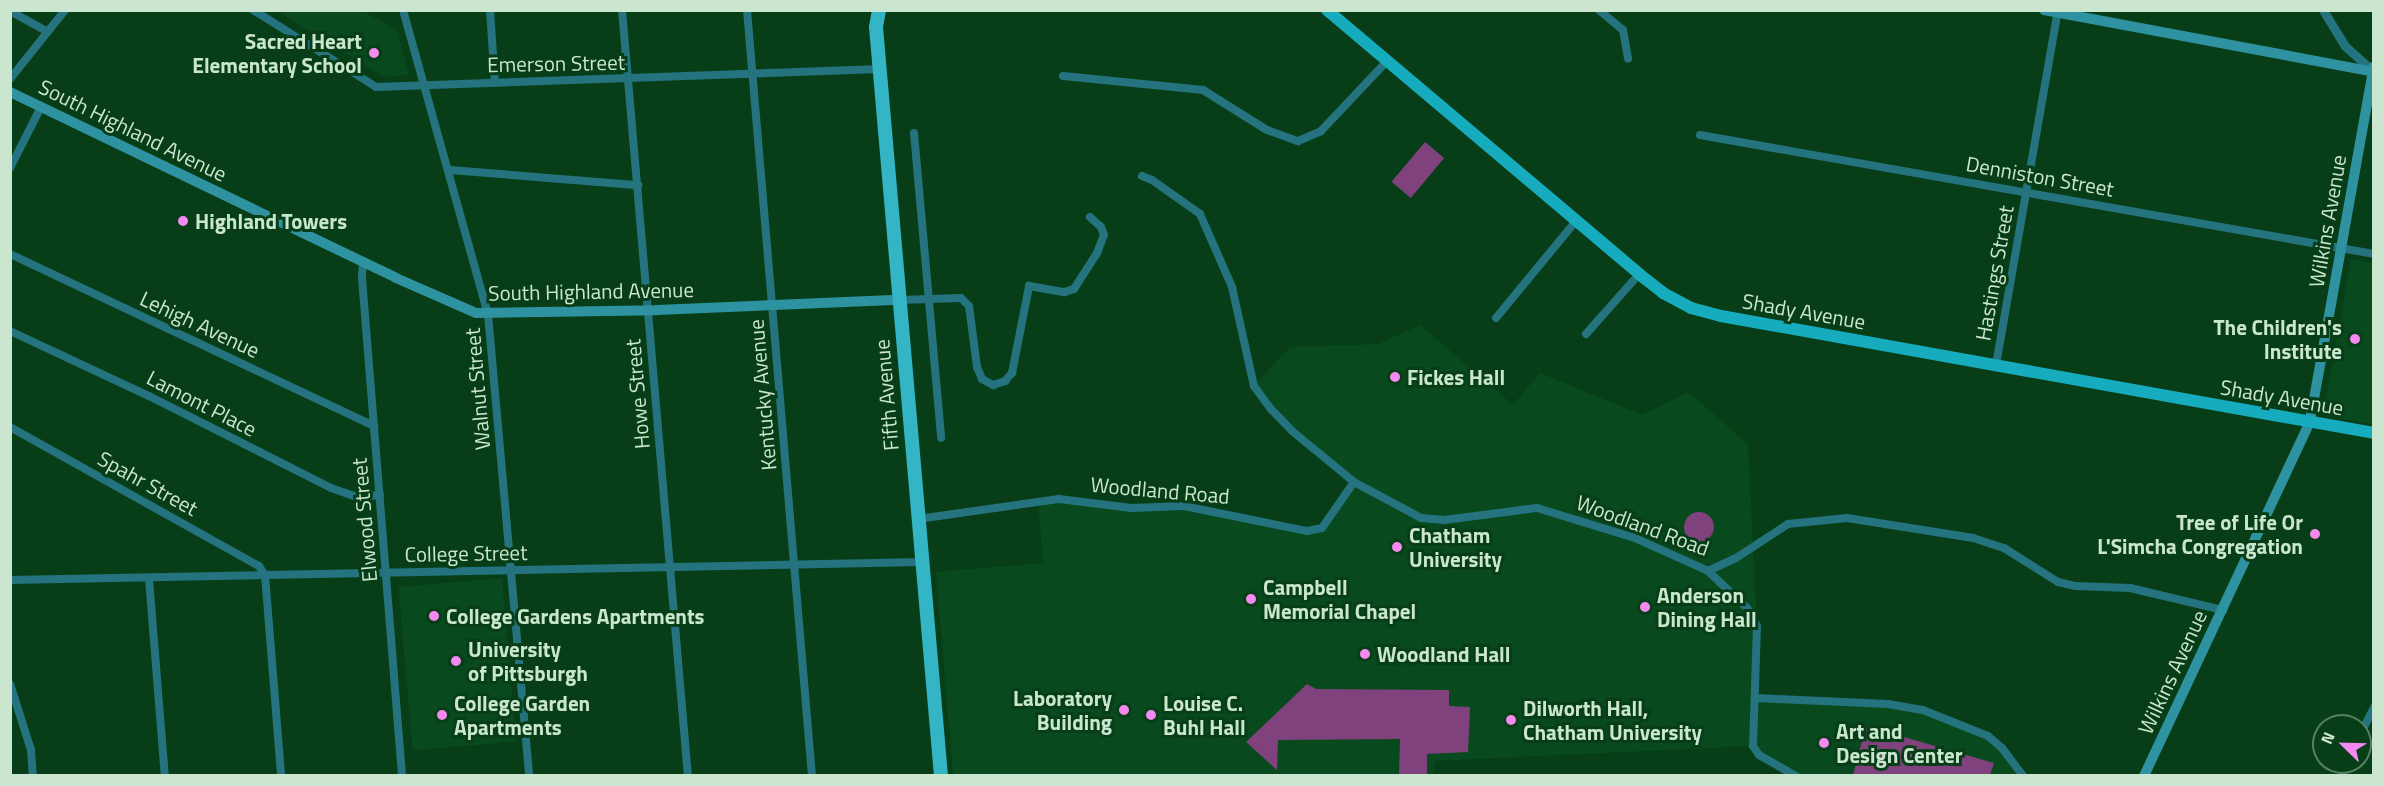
<!DOCTYPE html>
<html>
<head>
<meta charset="utf-8">
<style>
  body { margin:0 }
  #map { position:relative; width:2384px; height:786px; overflow:hidden; background:#073e18; font-family:"Titillium Web",sans-serif }
  div>[style] { position:absolute }
  [style*='--x'] { left:calc(var(--x)*1px); top:calc(var(--y)*1px); width:calc(var(--w)*1px); rotate:calc(var(--a)*1deg) }
  .built>* { inset:0; background:#08491d; transform-origin:0 0 }
  .green>* { inset:0; background:#80427d; transform-origin:0 0 }
  .round { border-radius:50% }
  .minor>* { height:8px; margin:-4px; padding:0 4px; transform-origin:4px; border-radius:4px; background:#24737e }
  .tertiary>* { height:9px; margin:-4.5px; padding:0 4.5px; transform-origin:4.5px; border-radius:4.5px; background:#24737e }
  .secondary>* { height:10px; margin:-5px; padding:0 5px; transform-origin:5px; border-radius:5px; background:#2e92a0 }
  .primary>* { height:12px; margin:-6px; padding:0 6px; transform-origin:6px; border-radius:6px; background:#16acbe }
  .trunk>* { height:14px; margin:-7px; padding:0 7px; transform-origin:7px; border-radius:7px; background:#34b5c6 }
  .dots>* { width:16px; height:16px; translate:-50% -50%; box-sizing:border-box; border:3px solid #073e18; border-radius:50% }
  span { translate:-50% -50%; white-space:nowrap; text-align:center; line-height:1.15; -webkit-text-stroke:6px #073e18; paint-order:stroke }
  .poi-label { font-size:21px; color:#cbe6ce; font-weight:700 }
  .right { translate:-100% -50%; text-align:right }
  .left { translate:0 -50%; text-align:left }
  .street-label { font-size:21px; color:#cbe6ce }
  .frame { position:absolute; inset:0; border:12px solid #cbe6ce; pointer-events:none }
  .north { position:absolute; left:2312px; top:714px; width:60px; height:60px; box-sizing:border-box; background:#073e18; border:2px solid #558161; border-radius:50%; rotate:293deg; font-size:16px; font-weight:700; line-height:24px; text-align:center; color:#cbe6ce }
  .north::after { content:''; display:block; margin:auto; width:21px; height:27px; background:#f489f0; clip-path:polygon(50% 0,100% 100%,50% 72%,0 100%) }
</style>
</head>
<body>
<div id="map">
  <div class="built">
    <div style="clip-path:polygon(277px 11px,363px 11px,397px 30px,409px 75px,384px 77px)"></div>
    <div style="clip-path:polygon(2351px 259px,2373px 263px,2373px 424px,2323px 416px)"></div>
    <div style="clip-path:polygon(1420px 325px,1513px 405px,1540px 373px,1642px 415px,1688px 392px,1748px 444px,1757px 626px,1755px 698px,1888px 704px,1923px 710px,1988px 736px,2023px 775px,1796px 775px,1759px 755px,1753px 746px,1434px 761px,1434px 776px,953px 775px,936px 572px,1043px 563px,1038px 502px,1059px 499px,1131px 508px,1184px 506px,1307px 531px,1322px 528px,1354px 482px,1292px 431px,1254px 386px,1290px 347px,1378px 344px)"></div>
    <div style="left:502px;top:578px;width:164px;height:104px;rotate:85deg"></div>
  </div>
  <div class="green">
    <div style="left:1425px;top:142px;width:25px;height:52px;rotate:40deg"></div>
    <div class="round" style="left:1684px;top:512px;width:30px;height:30px"></div>
    <div style="clip-path:polygon(1307px 684px,1316px 689px,1449px 690px,1449px 706px,1470px 707px,1468px 752px,1427px 754px,1427px 775px,1399px 775px,1400px 739px,1278px 740px,1277px 770px,1246px 742px)"></div>
    <div style="clip-path:polygon(1866px 726px,1994px 763px,1990px 775px,1853px 775px)"></div>
  </div>
  <div class="minor">
    <div style="--x:253;--y:10;--w:145;--a:32"></div>
    <div style="--x:376;--y:87;--w:505;--a:-2.04"></div>
    <div style="--x:403;--y:10;--w:316;--a:74.4"></div>
    <div style="--x:488;--y:314;--w:464;--a:84.9"></div>
    <div style="--x:490;--y:10;--w:73;--a:86.1"></div>
    <div style="--x:622;--y:10;--w:769;--a:85.08"></div>
    <div style="--x:747;--y:10;--w:769;--a:85.15"></div>
    <div style="--x:1599;--y:10;--w:31;--a:40"></div>
    <div style="--x:1623;--y:30;--w:29;--a:80"></div>
    <div style="--x:10;--y:11;--w:43;--a:28.9"></div>
    <div style="--x:1063;--y:76;--w:141;--a:5.7"></div>
    <div style="--x:1203;--y:90;--w:75;--a:32"></div>
    <div style="--x:1267;--y:130;--w:33;--a:20"></div>
    <div style="--x:1298;--y:141;--w:25;--a:-23"></div>
    <div style="--x:1321;--y:131;--w:96;--a:-46.7"></div>
    <div style="--x:10;--y:79;--w:88;--a:-51.4"></div>
    <div style="--x:914;--y:133;--w:306;--a:84.9"></div>
    <div style="--x:1700;--y:135;--w:684;--a:10.01"></div>
    <div style="--x:10;--y:168;--w:68;--a:-63.1"></div>
    <div style="--x:450;--y:170;--w:189;--a:4.6"></div>
    <div style="--x:1142;--y:176;--w:11;--a:22"></div>
    <div style="--x:1152;--y:180;--w:59;--a:35.3"></div>
    <div style="--x:1200;--y:214;--w:80;--a:66.3"></div>
    <div style="--x:1232;--y:287;--w:101;--a:77.5"></div>
    <div style="--x:1254;--y:386;--w:29;--a:54"></div>
    <div style="--x:1271;--y:409;--w:30;--a:46"></div>
    <div style="--x:1292;--y:431;--w:80;--a:39.4"></div>
    <div style="--x:10;--y:254;--w:403;--a:25.3"></div>
    <div style="--x:363;--y:262;--w:16;--a:94"></div>
    <div style="--x:362;--y:278;--w:500;--a:85.4"></div>
    <div style="--x:899;--y:300;--w:62;--a:-1.8"></div>
    <div style="--x:961;--y:298;--w:11;--a:45"></div>
    <div style="--x:969;--y:306;--w:62;--a:82.5"></div>
    <div style="--x:977;--y:367;--w:13;--a:67"></div>
    <div style="--x:982;--y:379;--w:13;--a:29"></div>
    <div style="--x:993;--y:385;--w:13;--a:-18"></div>
    <div style="--x:1005;--y:381;--w:11;--a:-49"></div>
    <div style="--x:1012;--y:373;--w:89;--a:-78.9"></div>
    <div style="--x:1029;--y:286;--w:36;--a:10"></div>
    <div style="--x:1064;--y:292;--w:10;--a:-17"></div>
    <div style="--x:1074;--y:289;--w:43;--a:-57.4"></div>
    <div style="--x:1097;--y:253;--w:19;--a:-69"></div>
    <div style="--x:1104;--y:235;--w:9;--a:-111"></div>
    <div style="--x:1101;--y:227;--w:15;--a:-138"></div>
    <div style="--x:1496;--y:318;--w:126;--a:-50.5"></div>
    <div style="--x:10;--y:331;--w:153;--a:25.1"></div>
    <div style="--x:149;--y:396;--w:204;--a:26.8"></div>
    <div style="--x:331;--y:488;--w:28;--a:19"></div>
    <div style="--x:357;--y:497;--w:23;--a:-5"></div>
    <div style="--x:1586;--y:334;--w:80;--a:-48.5"></div>
    <div style="--x:1996;--y:365;--w:360;--a:-80.1"></div>
    <div style="--x:10;--y:427;--w:285;--a:29.2"></div>
    <div style="--x:259;--y:566;--w:11;--a:56"></div>
    <div style="--x:265;--y:575;--w:202;--a:85.4"></div>
    <div style="--x:918;--y:519;--w:142;--a:-8.1"></div>
    <div style="--x:1059;--y:499;--w:73;--a:7.1"></div>
    <div style="--x:1131;--y:508;--w:53;--a:-2.2"></div>
    <div style="--x:1184;--y:506;--w:126;--a:11.5"></div>
    <div style="--x:1307;--y:531;--w:15;--a:-11"></div>
    <div style="--x:1322;--y:528;--w:56;--a:-55.2"></div>
    <div style="--x:1354;--y:482;--w:76;--a:28.2"></div>
    <div style="--x:1421;--y:518;--w:23;--a:5"></div>
    <div style="--x:1444;--y:520;--w:94;--a:-7.4"></div>
    <div style="--x:1537;--y:508;--w:102;--a:17"></div>
    <div style="--x:1635;--y:538;--w:80;--a:24.3"></div>
    <div style="--x:1708;--y:571;--w:54;--a:43.5"></div>
    <div style="--x:1747;--y:608;--w:21;--a:61"></div>
    <div style="--x:1757;--y:626;--w:120;--a:91.9"></div>
    <div style="--x:1753;--y:746;--w:11;--a:56"></div>
    <div style="--x:1759;--y:755;--w:43;--a:29.6"></div>
    <div style="--x:1708;--y:571;--w:31;--a:-25"></div>
    <div style="--x:1736;--y:558;--w:62;--a:-33.2"></div>
    <div style="--x:1788;--y:524;--w:59;--a:-5.8"></div>
    <div style="--x:1847;--y:518;--w:128;--a:9"></div>
    <div style="--x:1973;--y:538;--w:33;--a:18"></div>
    <div style="--x:2004;--y:548;--w:64;--a:32.2"></div>
    <div style="--x:2058;--y:582;--w:18;--a:13"></div>
    <div style="--x:2076;--y:586;--w:54;--a:2.1"></div>
    <div style="--x:2130;--y:588;--w:96;--a:13.3"></div>
    <div style="--x:149;--y:579;--w:198;--a:85.4"></div>
    <div style="--x:10;--y:580;--w:911;--a:-1.13"></div>
    <div style="--x:10;--y:684;--w:69;--a:72.3"></div>
    <div style="--x:31;--y:750;--w:26;--a:86"></div>
    <div style="--x:1755;--y:698;--w:133;--a:2.6"></div>
    <div style="--x:1888;--y:704;--w:36;--a:10"></div>
    <div style="--x:1923;--y:710;--w:70;--a:21.8"></div>
    <div style="--x:1988;--y:736;--w:18;--a:41"></div>
    <div style="--x:2002;--y:748;--w:35;--a:53"></div>
    <div style="--x:2360;--y:735;--w:31;--a:-63"></div>
    <div style="--x:2341;--y:776;--w:15;--a:-67"></div>
  </div>
  <div class="tertiary">
    <div style="--x:2323;--y:10;--w:42;--a:58.6"></div>
    <div style="--x:2345;--y:46;--w:38;--a:42"></div>
  </div>
  <div class="secondary">
    <div style="--x:2044;--y:10;--w:336;--a:10.6"></div>
    <div style="--x:10;--y:92;--w:428;--a:25.7"></div>
    <div style="--x:396;--y:278;--w:87;--a:23.6"></div>
    <div style="--x:476;--y:313;--w:181;--a:-0.9"></div>
    <div style="--x:657;--y:310;--w:242;--a:-2.4"></div>
    <div style="--x:2144;--y:776;--w:392;--a:-64.9"></div>
    <div style="--x:2310;--y:421;--w:360;--a:-79.8"></div>
  </div>
  <div class="primary">
    <div style="--x:1327;--y:10;--w:409;--a:40.2"></div>
    <div style="--x:1639;--y:274;--w:31;--a:38"></div>
    <div style="--x:1663;--y:293;--w:32;--a:28"></div>
    <div style="--x:1691;--y:308;--w:31;--a:15"></div>
    <div style="--x:1721;--y:316;--w:663;--a:10.16"></div>
  </div>
  <div class="trunk">
    <div style="--x:879;--y:10;--w:17;--a:100"></div>
    <div style="--x:876;--y:27;--w:752;--a:85.04"></div>
  </div>
  <div class="dots">
    <div style="left:374px;top:53px;background:#f489f0"></div>
    <div style="left:183px;top:221px;background:#f489f0"></div>
    <div style="left:2355px;top:339px;background:#f489f0"></div>
    <div style="left:1395px;top:377px;background:#f489f0"></div>
    <div style="left:2315px;top:534px;background:#f489f0"></div>
    <div style="left:1397px;top:547px;background:#f489f0"></div>
    <div style="left:1251px;top:599px;background:#f489f0"></div>
    <div style="left:1645px;top:607px;background:#f489f0"></div>
    <div style="left:434px;top:616px;background:#f489f0"></div>
    <div style="left:1365px;top:654px;background:#f489f0"></div>
    <div style="left:456px;top:661px;background:#f489f0"></div>
    <div style="left:1124px;top:710px;background:#f489f0"></div>
    <div style="left:442px;top:715px;background:#f489f0"></div>
    <div style="left:1151px;top:715px;background:#f489f0"></div>
    <div style="left:1511px;top:720px;background:#f489f0"></div>
    <div style="left:1824px;top:743px;background:#f489f0"></div>
  </div>
  <div class="poi-label">
    <span class="right" style="left:362px;top:53px">Sacred Heart<br>Elementary School</span>
    <span class="left" style="left:195px;top:221px">Highland Towers</span>
    <span class="right" style="left:2342px;top:339px">The Children's<br>Institute</span>
    <span class="left" style="left:1407px;top:377px">Fickes Hall</span>
    <span class="right" style="left:2303px;top:534px">Tree of Life Or<br>L'Simcha Congregation</span>
    <span class="left" style="left:1409px;top:547px">Chatham<br>University</span>
    <span class="left" style="left:1263px;top:599px">Campbell<br>Memorial Chapel</span>
    <span class="left" style="left:1657px;top:607px">Anderson<br>Dining Hall</span>
    <span class="left" style="left:446px;top:616px">College Gardens Apartments</span>
    <span class="left" style="left:468px;top:661px">University<br>of Pittsburgh</span>
    <span class="left" style="left:1377px;top:654px">Woodland Hall</span>
    <span class="right" style="left:1112px;top:710px">Laboratory<br>Building</span>
    <span class="left" style="left:454px;top:715px">College Garden<br>Apartments</span>
    <span class="left" style="left:1163px;top:715px">Louise C.<br>Buhl Hall</span>
    <span class="left" style="left:1523px;top:720px">Dilworth Hall,<br>Chatham University</span>
    <span class="left" style="left:1836px;top:743px">Art and<br>Design Center</span>
  </div>
  <div class="street-label">
    <span style="left:556px;top:63px;rotate:-1deg">Emerson Street</span>
    <span style="left:133px;top:130px;rotate:26deg">South Highland Avenue</span>
    <span style="left:2040px;top:176px;rotate:10deg">Denniston Street</span>
    <span style="left:2327px;top:221px;rotate:-80deg">Wilkins Avenue</span>
    <span style="left:1994px;top:273px;rotate:-80deg">Hastings Street</span>
    <span style="left:591px;top:291px;rotate:-1deg">South Highland Avenue</span>
    <span style="left:1804px;top:311px;rotate:10deg">Shady Avenue</span>
    <span style="left:200px;top:324px;rotate:25deg">Lehigh Avenue</span>
    <span style="left:477px;top:389px;rotate:-95deg">Walnut Street</span>
    <span style="left:637px;top:394px;rotate:-95deg">Howe Street</span>
    <span style="left:762px;top:395px;rotate:-95deg">Kentucky Avenue</span>
    <span style="left:886px;top:395px;rotate:-95deg">Fifth Avenue</span>
    <span style="left:2282px;top:397px;rotate:10deg">Shady Avenue</span>
    <span style="left:202px;top:403px;rotate:27deg">Lamont Place</span>
    <span style="left:148px;top:483px;rotate:29deg">Spahr Street</span>
    <span style="left:1160px;top:490px;rotate:5deg">Woodland Road</span>
    <span style="left:364px;top:520px;rotate:-95deg">Elwood Street</span>
    <span style="left:1643px;top:525px;rotate:20deg">Woodland Road</span>
    <span style="left:466px;top:553px;rotate:-1deg">College Street</span>
    <span style="left:2172px;top:672px;rotate:-65deg">Wilkins Avenue</span>
  </div>
  <div class="frame"></div>
  <div class="north">N</div>
</div>
</body>
</html>
